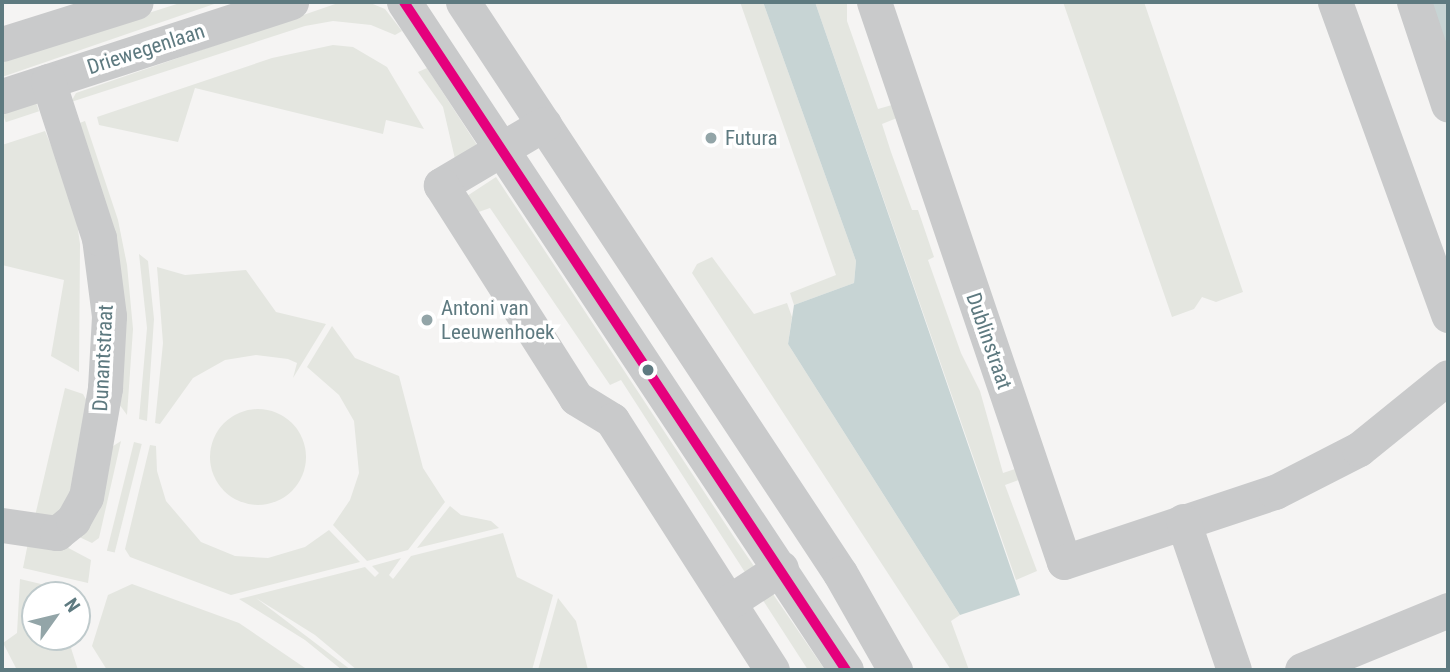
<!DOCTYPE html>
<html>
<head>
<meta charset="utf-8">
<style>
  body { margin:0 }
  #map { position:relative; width:1450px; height:672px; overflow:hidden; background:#f5f4f3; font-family:"Roboto Condensed",sans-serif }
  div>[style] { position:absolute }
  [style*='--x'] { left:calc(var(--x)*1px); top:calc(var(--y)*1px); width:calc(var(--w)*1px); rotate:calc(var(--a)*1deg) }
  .green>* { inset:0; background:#e4e6e0; transform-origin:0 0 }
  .round { border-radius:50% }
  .water>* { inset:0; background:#c7d4d4 }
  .minor>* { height:35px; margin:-17.5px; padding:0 17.5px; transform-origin:17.5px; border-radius:17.5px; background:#c9cacb }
  .bus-1>* { height:10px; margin:-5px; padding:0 5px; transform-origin:5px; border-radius:5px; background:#e5007d }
  .dots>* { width:19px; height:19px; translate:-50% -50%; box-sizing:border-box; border:4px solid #fff; border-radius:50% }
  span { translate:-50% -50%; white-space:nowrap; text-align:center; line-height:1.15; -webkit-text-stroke:7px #fff; paint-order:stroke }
  .street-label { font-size:21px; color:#5e7a80 }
  .poi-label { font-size:21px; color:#5e7a80 }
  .left { translate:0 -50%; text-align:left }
  .frame { position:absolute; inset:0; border:4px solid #5e7a80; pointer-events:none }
  .north { position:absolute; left:21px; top:581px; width:70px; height:70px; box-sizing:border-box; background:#fff; border:2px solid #bfcacc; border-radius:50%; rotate:56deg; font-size:19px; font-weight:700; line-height:28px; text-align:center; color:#5e7a80 }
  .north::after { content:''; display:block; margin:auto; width:24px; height:32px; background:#93a5a8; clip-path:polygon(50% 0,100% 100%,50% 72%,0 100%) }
</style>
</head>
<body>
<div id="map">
  <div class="green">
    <div style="clip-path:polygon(183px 2px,220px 2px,2px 77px,2px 60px)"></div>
    <div style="clip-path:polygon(341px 2px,368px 2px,385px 9px,402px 31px,395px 35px,371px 25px,333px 21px,305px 26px,71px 102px,76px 93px)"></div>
    <div style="clip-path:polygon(740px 2px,763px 2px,856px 261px,854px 283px,794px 305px,790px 293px,836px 275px)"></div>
    <div style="clip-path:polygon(815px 2px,847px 2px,847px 21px,878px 109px,892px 105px,897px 118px,882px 124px,891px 152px,912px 210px,918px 210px,934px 257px,928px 260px,961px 353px,980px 391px,1003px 473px,1018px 468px,1021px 479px,1005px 485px,1037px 571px,1016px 580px)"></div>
    <div style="clip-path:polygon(1063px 2px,1144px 2px,1243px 292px,1216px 302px,1202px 297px,1194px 309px,1172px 317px)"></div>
    <div style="clip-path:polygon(333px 45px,353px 47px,387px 67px,424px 129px,386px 120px,383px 134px,195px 88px,178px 142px,99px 125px,97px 117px,272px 58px)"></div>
    <div style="clip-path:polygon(427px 68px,477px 145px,455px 159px,443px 107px,418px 72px)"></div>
    <div style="left:35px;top:99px;width:13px;height:35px;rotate:72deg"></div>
    <div style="clip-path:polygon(85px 121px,118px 220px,127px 265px,133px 329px,127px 415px,119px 404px,74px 125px)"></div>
    <div style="clip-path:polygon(45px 131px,74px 200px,80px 244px,79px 372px,51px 356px,64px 280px,2px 265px,2px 145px)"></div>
    <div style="clip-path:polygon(496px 177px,734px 537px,825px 670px,808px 670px,621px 380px,610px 385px,490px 208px,473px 214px,464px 198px)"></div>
    <div style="clip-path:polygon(139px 254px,148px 261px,154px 319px,147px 421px,139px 419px,147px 328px)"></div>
    <div style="clip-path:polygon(712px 257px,754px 314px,787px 303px,792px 317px,788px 344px,960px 615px,951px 621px,969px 670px,951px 670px,692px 273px,697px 264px)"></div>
    <div style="clip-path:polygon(157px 267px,185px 275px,246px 270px,276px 312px,326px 324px,293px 378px,297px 363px,288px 359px,256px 355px,225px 360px,193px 378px,160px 424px,155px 423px,163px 343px)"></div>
    <div style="clip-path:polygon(332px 326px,355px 358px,399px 376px,423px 468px,445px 502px,408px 550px,367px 561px,333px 525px,350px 500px,359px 473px,354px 421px,339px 395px,307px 367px)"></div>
    <div style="clip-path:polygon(65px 388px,83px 394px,89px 405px,67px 505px,59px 515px,35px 516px)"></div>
    <div class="round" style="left:210px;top:409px;width:96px;height:96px"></div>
    <div style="clip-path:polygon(121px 441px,99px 538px,92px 543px,75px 535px,110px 448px)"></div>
    <div style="left:134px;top:442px;width:8px;height:112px;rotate:14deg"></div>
    <div style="clip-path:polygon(150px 445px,156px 446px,157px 471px,166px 501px,201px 542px,235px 556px,268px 558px,305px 547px,329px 530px,360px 562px,231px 595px,130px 557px,125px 549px)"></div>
    <div style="clip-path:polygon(450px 506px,461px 515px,491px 521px,499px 528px,417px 548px)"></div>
    <div style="clip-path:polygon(503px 533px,517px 577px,553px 595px,532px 670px,357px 670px,315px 635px,256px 598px,351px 670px,342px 670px,305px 640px,239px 599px,365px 567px,375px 577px,379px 573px,372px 566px,401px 558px,389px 575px,393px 579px,411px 556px)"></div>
    <div style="clip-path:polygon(28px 543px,59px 543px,91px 560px,88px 583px,23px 568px)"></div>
    <div style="clip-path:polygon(20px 579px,83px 594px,77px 623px,77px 595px,35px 595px,35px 637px,74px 637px,71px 648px,78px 670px,17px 670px,3px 643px,17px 633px)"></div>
    <div style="clip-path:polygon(132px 584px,239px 623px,308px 670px,107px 670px,92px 646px,108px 595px)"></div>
    <div style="clip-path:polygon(558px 598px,576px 621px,588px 670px,538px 670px)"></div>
  </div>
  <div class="water">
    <div style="clip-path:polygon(763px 2px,815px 2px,1020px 595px,960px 615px,788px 344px,794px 305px,854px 283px,856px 261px)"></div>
    <div style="clip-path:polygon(1429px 2px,1448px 2px,1448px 51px)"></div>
  </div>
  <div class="minor">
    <div style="--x:404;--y:2;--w:801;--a:56.51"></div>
    <div style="--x:463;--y:2;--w:684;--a:56.57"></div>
    <div style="--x:840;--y:573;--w:112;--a:60.4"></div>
    <div style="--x:874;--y:2;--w:591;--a:71.26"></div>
    <div style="--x:1064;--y:562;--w:222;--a:-18.4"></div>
    <div style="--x:1275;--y:492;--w:94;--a:-27.1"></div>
    <div style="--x:1359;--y:449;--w:114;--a:-39"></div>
    <div style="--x:1335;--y:2;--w:333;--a:70.1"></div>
    <div style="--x:1414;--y:2;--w:108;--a:71.6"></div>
    <div style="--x:2;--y:44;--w:140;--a:-17.4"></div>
    <div style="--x:2;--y:96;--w:304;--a:-18"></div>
    <div style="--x:544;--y:124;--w:120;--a:149.4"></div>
    <div style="--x:441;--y:185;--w:252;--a:57.6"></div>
    <div style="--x:576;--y:398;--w:42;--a:31.4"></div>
    <div style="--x:612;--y:420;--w:297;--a:57.4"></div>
    <div style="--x:1183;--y:521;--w:157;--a:71.1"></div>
    <div style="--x:2;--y:525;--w:56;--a:8.3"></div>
    <div style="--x:57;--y:533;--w:21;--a:-39"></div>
    <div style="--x:73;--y:520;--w:26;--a:-61"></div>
    <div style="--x:86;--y:497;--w:111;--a:-80.1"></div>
    <div style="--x:105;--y:388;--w:72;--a:-86.8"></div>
    <div style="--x:109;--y:316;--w:79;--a:-97.3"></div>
    <div style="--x:99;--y:238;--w:165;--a:-108"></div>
    <div style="--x:729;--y:602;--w:62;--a:-33.2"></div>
    <div style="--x:1302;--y:670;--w:158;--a:-22.3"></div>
  </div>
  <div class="bus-1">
    <div style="--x:404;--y:2;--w:801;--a:56.51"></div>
  </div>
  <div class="dots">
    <div style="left:711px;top:138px;background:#93a5a8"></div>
    <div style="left:427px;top:320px;background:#93a5a8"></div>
    <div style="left:648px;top:370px;background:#5e7a80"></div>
  </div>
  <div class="street-label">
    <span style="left:146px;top:49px;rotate:-18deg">Driewegenlaan</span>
    <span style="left:989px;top:341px;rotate:71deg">Dublinstraat</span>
    <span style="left:103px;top:358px;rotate:-87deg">Dunantstraat</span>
  </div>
  <div class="poi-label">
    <span class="left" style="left:725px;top:138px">Futura</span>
    <span class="left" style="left:441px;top:320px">Antoni van<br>Leeuwenhoek</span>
  </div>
  <div class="frame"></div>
  <div class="north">N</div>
</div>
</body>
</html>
